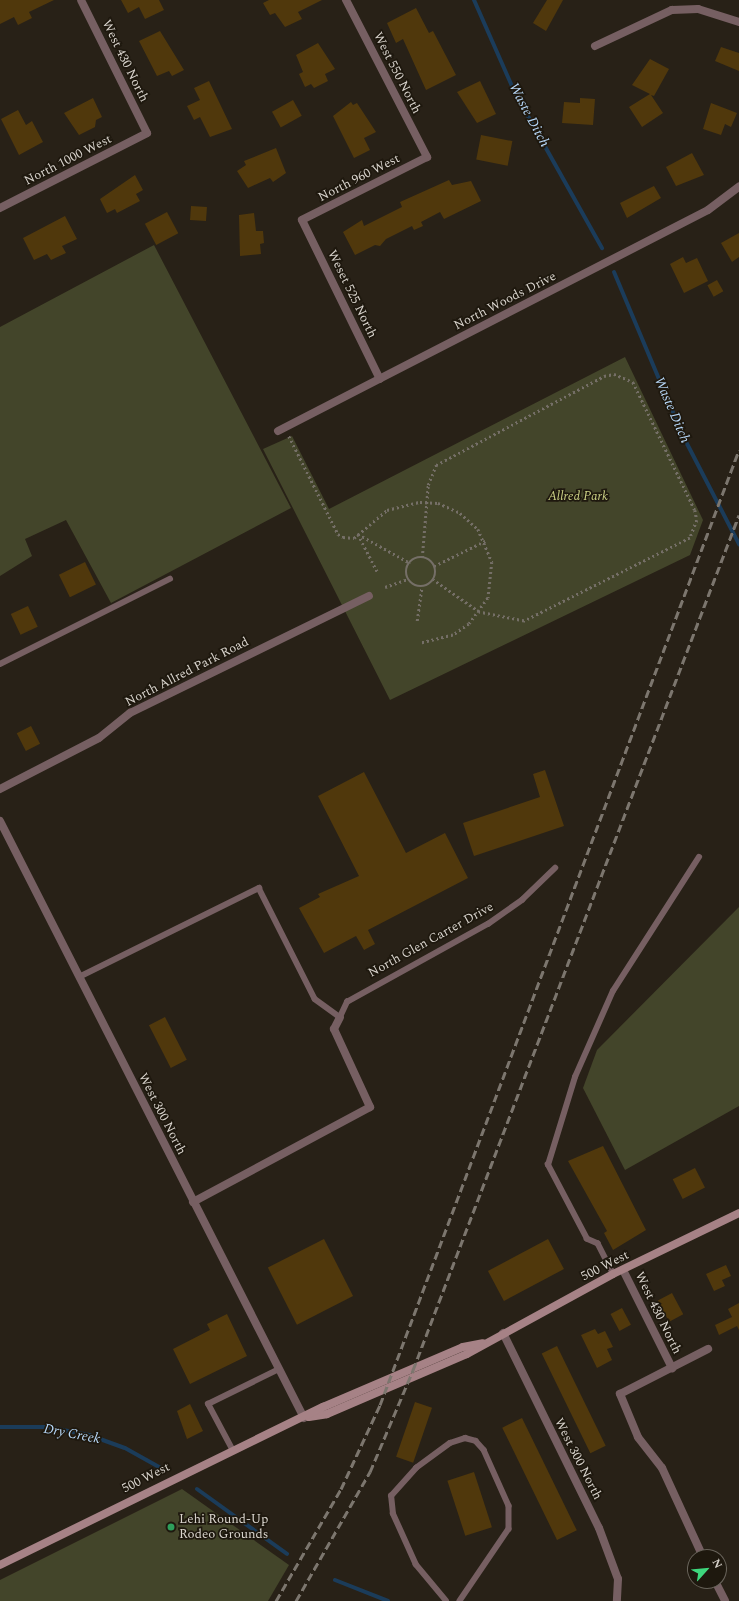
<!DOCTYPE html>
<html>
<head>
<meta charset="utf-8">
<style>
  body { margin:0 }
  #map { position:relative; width:739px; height:1601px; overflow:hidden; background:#282117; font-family:Spectral,serif }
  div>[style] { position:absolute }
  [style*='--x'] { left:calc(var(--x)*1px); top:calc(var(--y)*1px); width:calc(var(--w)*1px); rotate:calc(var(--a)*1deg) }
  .green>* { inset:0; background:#43452a }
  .stream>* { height:4px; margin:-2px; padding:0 2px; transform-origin:2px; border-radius:2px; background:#1b3c5a }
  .building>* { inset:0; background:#50380c; transform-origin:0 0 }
  .path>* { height:2.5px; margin-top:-1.25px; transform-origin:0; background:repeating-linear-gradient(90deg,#756f67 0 2px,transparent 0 5px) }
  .path>.ring { margin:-1.25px; padding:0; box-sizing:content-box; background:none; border:2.5px solid #756f67; border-radius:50% }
  .service>* { height:5.5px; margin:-2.75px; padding:0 2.75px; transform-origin:2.75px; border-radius:2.75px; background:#765f62 }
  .minor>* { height:8px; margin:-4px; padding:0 4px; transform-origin:4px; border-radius:4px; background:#765f62 }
  .tertiary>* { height:8px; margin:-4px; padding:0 4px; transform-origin:4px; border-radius:4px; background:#765f62 }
  .secondary>* { height:8px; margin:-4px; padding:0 4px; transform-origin:4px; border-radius:4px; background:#a68286 }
  .rail>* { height:3px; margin-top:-1.5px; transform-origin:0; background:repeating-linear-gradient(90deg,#7c766e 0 8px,transparent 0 12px) }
  .dots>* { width:11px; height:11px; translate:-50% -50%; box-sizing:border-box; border:2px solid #1e180e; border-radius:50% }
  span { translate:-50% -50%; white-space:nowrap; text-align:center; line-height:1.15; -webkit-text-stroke:3.5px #1e180e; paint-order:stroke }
  .street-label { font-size:13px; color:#d8d3cc }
  .park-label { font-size:13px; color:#cbd085; font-style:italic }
  .poi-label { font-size:13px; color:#d8d3cc }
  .left { translate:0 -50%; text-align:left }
  .water-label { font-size:14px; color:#b8d9fa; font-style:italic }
  .north { position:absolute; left:687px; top:1549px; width:40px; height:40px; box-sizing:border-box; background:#1e180e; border:1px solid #68635a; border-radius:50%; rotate:63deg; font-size:11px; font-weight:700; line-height:16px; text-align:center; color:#d8d3cc }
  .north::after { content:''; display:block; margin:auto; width:14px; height:18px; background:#3ed77d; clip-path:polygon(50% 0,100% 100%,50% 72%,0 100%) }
</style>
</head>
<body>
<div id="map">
  <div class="green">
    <div style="clip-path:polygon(154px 245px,291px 508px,111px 603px,66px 520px,25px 539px,32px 556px,0 576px,0 327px)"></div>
    <div style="clip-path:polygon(625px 357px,703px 520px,690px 555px,390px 700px,263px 449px,292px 436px,329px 509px)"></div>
    <div style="clip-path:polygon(739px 907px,739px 1106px,625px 1170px,583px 1088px,597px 1050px)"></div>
    <div style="clip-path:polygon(182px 1489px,289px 1565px,268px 1601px,0 1601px,0 1580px)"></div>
  </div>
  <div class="stream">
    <div style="--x:474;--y:0;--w:102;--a:66.2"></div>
    <div style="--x:515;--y:93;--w:178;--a:60.7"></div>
    <div style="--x:614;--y:272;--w:178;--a:67.2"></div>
    <div style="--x:683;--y:436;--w:122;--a:62.6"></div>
    <div style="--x:0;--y:1427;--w:47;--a:0"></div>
    <div style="--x:47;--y:1427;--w:43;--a:10.8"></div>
    <div style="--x:89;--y:1435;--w:38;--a:20"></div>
    <div style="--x:125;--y:1448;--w:41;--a:29.1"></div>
    <div style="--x:197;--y:1489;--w:111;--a:35.8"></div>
    <div style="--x:335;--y:1580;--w:57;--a:21.6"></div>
  </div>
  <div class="building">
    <div style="clip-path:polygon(0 0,54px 0,29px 12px,32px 18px,18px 25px,14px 17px,0 24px)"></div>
    <div style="clip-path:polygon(121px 0,159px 0,164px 10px,145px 19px,139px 7px,128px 13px)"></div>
    <div style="clip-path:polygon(269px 0,322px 0,298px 12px,302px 19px,285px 27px,275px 13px,270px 15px,263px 3px)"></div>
    <div style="clip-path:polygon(547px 0,563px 0,546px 31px,533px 23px)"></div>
    <div style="clip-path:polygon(416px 8px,429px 33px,433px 31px,456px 75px,426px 90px,403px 39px,396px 43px,387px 23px)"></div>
    <div style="clip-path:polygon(160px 31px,184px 70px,172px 76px,169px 71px,157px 76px,139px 41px)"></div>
    <div style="clip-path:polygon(318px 43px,335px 69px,325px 74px,328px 81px,314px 88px,311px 84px,305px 87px,299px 74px,303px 72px,296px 55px)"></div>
    <div style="clip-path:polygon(721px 47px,739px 53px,739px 71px,715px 61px)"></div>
    <div style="clip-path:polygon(650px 59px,669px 69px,654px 96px,651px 95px,663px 113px,642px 127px,629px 107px,650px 94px,632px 85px)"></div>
    <div style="clip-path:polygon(209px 81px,232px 129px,210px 137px,200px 117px,194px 120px,187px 106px,200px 100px,194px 88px)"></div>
    <div style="clip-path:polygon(480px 81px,496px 114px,477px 123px,457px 92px)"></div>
    <div style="clip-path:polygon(93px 98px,102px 117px,96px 120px,95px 127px,79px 135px,64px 113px)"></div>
    <div style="clip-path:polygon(580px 98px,595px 99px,593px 125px,562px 123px,564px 102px,580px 103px)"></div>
    <div style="left:293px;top:100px;width:18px;height:24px;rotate:61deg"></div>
    <div style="clip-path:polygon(351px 102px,353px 105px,357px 103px,376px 132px,364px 138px,370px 150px,354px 158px,333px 116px)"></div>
    <div style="clip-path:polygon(711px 103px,737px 113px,731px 127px,725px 124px,721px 135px,703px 129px)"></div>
    <div style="clip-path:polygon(18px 110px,26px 125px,32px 121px,43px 142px,19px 155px,1px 119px)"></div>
    <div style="left:481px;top:135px;width:32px;height:25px;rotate:11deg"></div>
    <div style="clip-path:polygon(276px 148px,286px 173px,273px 182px,270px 178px,248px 188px,237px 171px,246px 165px,244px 161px)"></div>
    <div style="clip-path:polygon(692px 153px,704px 175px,676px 186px,666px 167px)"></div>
    <div style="clip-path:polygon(135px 175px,143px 190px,136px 194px,140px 201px,117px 213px,115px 209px,107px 213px,100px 199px)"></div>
    <div style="clip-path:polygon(449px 180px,452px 185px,471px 181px,481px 201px,444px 219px,440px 212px,421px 222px,423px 226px,414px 230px,412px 226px,386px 239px,380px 246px,375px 245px,355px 255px,343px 232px,362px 220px,364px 226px,402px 207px,400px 202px)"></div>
    <div style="clip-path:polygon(654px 186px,661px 198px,627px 218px,620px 203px)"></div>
    <div style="left:191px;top:206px;width:16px;height:14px;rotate:4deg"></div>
    <div style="left:167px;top:212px;width:24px;height:25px;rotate:62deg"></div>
    <div style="clip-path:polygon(254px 213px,256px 231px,263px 231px,264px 243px,260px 244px,261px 254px,240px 256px,239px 215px)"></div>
    <div style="clip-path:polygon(65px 216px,77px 239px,62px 246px,66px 253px,51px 260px,47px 254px,34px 260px,23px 238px)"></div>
    <div style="clip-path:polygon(739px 233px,739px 257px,732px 262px,721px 243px)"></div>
    <div style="clip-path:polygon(683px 257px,686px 263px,697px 258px,708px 281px,684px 293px,670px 264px)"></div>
    <div style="left:717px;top:280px;width:13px;height:11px;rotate:61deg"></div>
    <div style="left:85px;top:562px;width:25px;height:29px;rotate:64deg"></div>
    <div style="left:28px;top:606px;width:23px;height:19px;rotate:65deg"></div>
    <div style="left:31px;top:726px;width:20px;height:16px;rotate:63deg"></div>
    <div style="clip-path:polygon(545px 770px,564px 826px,474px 856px,463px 823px,540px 797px,533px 774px)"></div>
    <div style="clip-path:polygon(364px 772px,406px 853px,445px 833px,468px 878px,368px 930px,375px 944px,364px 950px,356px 936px,324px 953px,299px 908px,320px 897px,318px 894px,359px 876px,318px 796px)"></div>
    <div style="left:165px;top:1017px;width:48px;height:18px;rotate:63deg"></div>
    <div style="clip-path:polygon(603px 1146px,646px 1230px,613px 1250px,604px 1233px,607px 1231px,568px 1161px)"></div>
    <div style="left:695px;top:1168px;width:22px;height:25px;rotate:63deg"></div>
    <div style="left:324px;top:1239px;width:64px;height:63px;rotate:63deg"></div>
    <div style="left:548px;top:1239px;width:34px;height:68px;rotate:62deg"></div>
    <div style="clip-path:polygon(726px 1265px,731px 1276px,722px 1280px,725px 1286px,714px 1291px,706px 1274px)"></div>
    <div style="left:672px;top:1293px;width:24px;height:16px;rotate:62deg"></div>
    <div style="clip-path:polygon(739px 1303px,739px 1330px,737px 1326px,719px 1335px,715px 1325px,732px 1317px,728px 1309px)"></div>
    <div style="left:622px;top:1308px;width:19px;height:13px;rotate:62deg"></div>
    <div style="clip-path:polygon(227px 1314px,247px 1356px,190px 1384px,173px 1349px,210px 1330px,207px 1324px)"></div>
    <div style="clip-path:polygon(595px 1329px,598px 1334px,605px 1331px,613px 1347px,607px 1349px,612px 1360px,597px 1368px,581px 1335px)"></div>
    <div style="left:557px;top:1346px;width:111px;height:17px;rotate:64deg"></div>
    <div style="left:415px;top:1402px;width:18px;height:58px;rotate:19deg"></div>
    <div style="clip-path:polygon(190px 1404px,203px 1431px,187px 1439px,177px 1411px)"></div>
    <div style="left:522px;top:1418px;width:125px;height:22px;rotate:64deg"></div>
    <div style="left:474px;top:1472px;width:58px;height:28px;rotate:72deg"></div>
  </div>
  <div class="path">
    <div style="--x:289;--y:436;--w:110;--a:63.4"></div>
    <div style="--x:338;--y:534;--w:6;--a:31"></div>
    <div style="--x:343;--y:537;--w:11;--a:5"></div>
    <div style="--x:354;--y:538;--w:43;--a:-40.3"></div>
    <div style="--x:387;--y:510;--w:34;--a:-14"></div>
    <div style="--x:420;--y:502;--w:18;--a:3"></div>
    <div style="--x:438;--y:503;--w:24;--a:24"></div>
    <div style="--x:460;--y:513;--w:24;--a:42"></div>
    <div style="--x:478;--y:529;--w:36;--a:67"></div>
    <div style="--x:492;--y:562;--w:36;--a:96"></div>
    <div style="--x:488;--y:598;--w:32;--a:126"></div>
    <div style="--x:469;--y:624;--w:19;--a:145"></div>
    <div style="--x:453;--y:635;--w:33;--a:166"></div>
    <div style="--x:358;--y:534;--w:60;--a:29.1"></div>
    <div style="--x:358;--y:534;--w:42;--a:62.8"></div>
    <div class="ring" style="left:406px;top:557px;width:27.5px;height:27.5px"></div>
    <div style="--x:422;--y:558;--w:73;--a:-85.3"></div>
    <div style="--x:428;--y:485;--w:22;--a:-68"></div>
    <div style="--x:436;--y:465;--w:190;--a:-27.9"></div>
    <div style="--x:604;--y:376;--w:10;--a:-11"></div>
    <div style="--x:614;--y:374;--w:21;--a:23"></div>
    <div style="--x:633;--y:382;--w:142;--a:64.2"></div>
    <div style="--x:695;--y:510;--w:10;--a:79"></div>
    <div style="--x:697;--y:520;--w:19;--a:111"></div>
    <div style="--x:690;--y:538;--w:186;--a:153.4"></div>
    <div style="--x:524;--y:621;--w:46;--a:-168.7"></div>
    <div style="--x:479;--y:612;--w:56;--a:-145.2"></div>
    <div style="--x:434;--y:566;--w:57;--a:-26.1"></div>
    <div style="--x:385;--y:587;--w:24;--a:-19"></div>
    <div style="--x:417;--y:621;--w:34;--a:-82"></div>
  </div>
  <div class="service">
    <div style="--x:0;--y:664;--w:190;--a:-26.6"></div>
    <div style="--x:79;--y:977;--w:201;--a:-26.3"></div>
    <div style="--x:259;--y:888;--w:124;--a:63.2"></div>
    <div style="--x:315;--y:999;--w:31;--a:36"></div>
    <div style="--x:340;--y:1017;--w:17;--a:-65"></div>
    <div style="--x:347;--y:1002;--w:161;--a:-29"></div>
    <div style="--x:488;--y:924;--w:42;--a:-35.2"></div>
    <div style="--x:522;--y:900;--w:46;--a:-44.1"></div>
    <div style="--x:613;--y:1274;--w:34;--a:-117"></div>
    <div style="--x:598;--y:1244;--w:12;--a:-156"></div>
    <div style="--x:587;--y:1239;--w:84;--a:-117.8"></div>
    <div style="--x:548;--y:1165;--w:92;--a:-72.9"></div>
    <div style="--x:575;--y:1077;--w:94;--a:-66.2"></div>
    <div style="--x:613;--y:991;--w:159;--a:-57.3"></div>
    <div style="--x:233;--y:1451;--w:53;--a:-118"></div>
    <div style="--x:208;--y:1404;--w:79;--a:-26.2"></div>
    <div style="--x:446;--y:1601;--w:47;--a:-129.8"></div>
    <div style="--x:416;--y:1565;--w:56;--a:-114.3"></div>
    <div style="--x:393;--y:1514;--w:18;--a:-96"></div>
    <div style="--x:391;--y:1496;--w:38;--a:-48"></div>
    <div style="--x:416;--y:1468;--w:42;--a:-36.3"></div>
    <div style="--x:450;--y:1443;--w:16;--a:-18"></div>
    <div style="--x:465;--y:1438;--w:11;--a:15"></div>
    <div style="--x:476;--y:1441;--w:12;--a:48"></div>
    <div style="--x:484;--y:1450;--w:61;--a:65.9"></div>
    <div style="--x:509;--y:1506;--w:23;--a:90"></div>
    <div style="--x:509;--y:1529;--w:87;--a:124.2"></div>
  </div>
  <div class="minor">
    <div style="--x:346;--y:0;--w:177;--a:62.7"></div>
    <div style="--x:427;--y:157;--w:140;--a:153.3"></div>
    <div style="--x:302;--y:220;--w:177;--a:63.9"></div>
    <div style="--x:595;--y:46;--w:85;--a:-25.1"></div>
    <div style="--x:672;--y:10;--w:26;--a:-2"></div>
    <div style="--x:698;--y:9;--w:43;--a:17.6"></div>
    <div style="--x:0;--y:208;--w:165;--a:-27"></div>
    <div style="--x:147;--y:133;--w:148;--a:-116.4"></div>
    <div style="--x:278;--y:431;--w:483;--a:-27.2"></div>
    <div style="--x:708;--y:210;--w:39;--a:-37"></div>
    <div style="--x:0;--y:789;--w:111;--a:-27.3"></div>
    <div style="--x:99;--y:738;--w:40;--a:-39"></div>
    <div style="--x:130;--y:713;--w:266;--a:-26.1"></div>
    <div style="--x:193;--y:1202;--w:201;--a:-28.2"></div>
    <div style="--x:370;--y:1107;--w:86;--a:-114.8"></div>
    <div style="--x:334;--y:1029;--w:13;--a:-63"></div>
    <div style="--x:623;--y:1270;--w:110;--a:63.4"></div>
    <div style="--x:703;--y:1557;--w:98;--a:-114.7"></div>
    <div style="--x:662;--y:1468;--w:39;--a:-128"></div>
    <div style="--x:638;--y:1437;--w:47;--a:-112.7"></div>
    <div style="--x:620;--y:1394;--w:99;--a:-27.1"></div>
    <div style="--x:715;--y:1581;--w:22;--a:63"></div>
  </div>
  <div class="tertiary">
    <div style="--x:0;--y:821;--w:670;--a:63.01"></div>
    <div style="--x:503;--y:1333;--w:217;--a:63.8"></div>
    <div style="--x:599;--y:1528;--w:54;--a:69.6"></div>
    <div style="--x:618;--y:1579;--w:22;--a:93"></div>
  </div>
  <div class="secondary">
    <div style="--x:309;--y:1417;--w:18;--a:-9"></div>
    <div style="--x:327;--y:1414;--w:152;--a:-23.2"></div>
    <div style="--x:467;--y:1354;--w:166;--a:-28.7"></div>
    <div style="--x:613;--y:1274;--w:140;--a:-25.8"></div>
    <div style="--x:0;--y:1565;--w:360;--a:-26.1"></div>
    <div style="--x:323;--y:1407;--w:152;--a:-23.2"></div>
    <div style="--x:463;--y:1347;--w:20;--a:-11"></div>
  </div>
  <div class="rail">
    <div style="--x:276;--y:1601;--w:129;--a:-59.9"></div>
    <div style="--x:341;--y:1489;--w:93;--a:-65.1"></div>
    <div style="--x:380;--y:1405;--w:1020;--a:-69.4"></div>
    <div style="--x:296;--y:1601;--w:149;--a:-60.2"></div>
    <div style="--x:370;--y:1472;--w:111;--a:-67.1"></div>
    <div style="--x:413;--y:1370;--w:915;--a:-69.13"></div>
  </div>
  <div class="dots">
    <div style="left:171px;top:1527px;background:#2e9e5b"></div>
  </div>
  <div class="street-label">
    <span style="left:125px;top:61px;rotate:64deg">West 430 North</span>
    <span style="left:397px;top:73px;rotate:63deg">West 550 North</span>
    <span style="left:68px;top:160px;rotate:-27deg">North 1000 West</span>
    <span style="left:359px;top:178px;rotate:-27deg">North 960 West</span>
    <span style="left:352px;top:294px;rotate:64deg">Weset 525 North</span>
    <span style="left:505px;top:301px;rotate:-27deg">North Woods Drive</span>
    <span style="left:187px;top:672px;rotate:-27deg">North Allred Park Road</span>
    <span style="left:431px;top:940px;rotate:-29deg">North Glen Carter Drive</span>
    <span style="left:162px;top:1114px;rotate:63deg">West 300 North</span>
    <span style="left:605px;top:1266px;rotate:-27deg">500 West</span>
    <span style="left:658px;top:1313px;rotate:64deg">West 430 North</span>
    <span style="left:578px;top:1459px;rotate:63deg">West 300 North</span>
    <span style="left:146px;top:1478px;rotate:-27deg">500 West</span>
  </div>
  <div class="park-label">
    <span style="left:578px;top:496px">Allred Park</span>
  </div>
  <div class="poi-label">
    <span class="left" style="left:179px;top:1527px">Lehi Round-Up<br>Rodeo Grounds</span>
  </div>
  <div class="water-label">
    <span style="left:529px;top:115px;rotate:62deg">Waste Ditch</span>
    <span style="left:672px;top:410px;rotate:67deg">Waste Ditch</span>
    <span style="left:72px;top:1434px;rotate:11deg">Dry Creek</span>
  </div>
  <div class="north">N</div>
</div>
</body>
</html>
